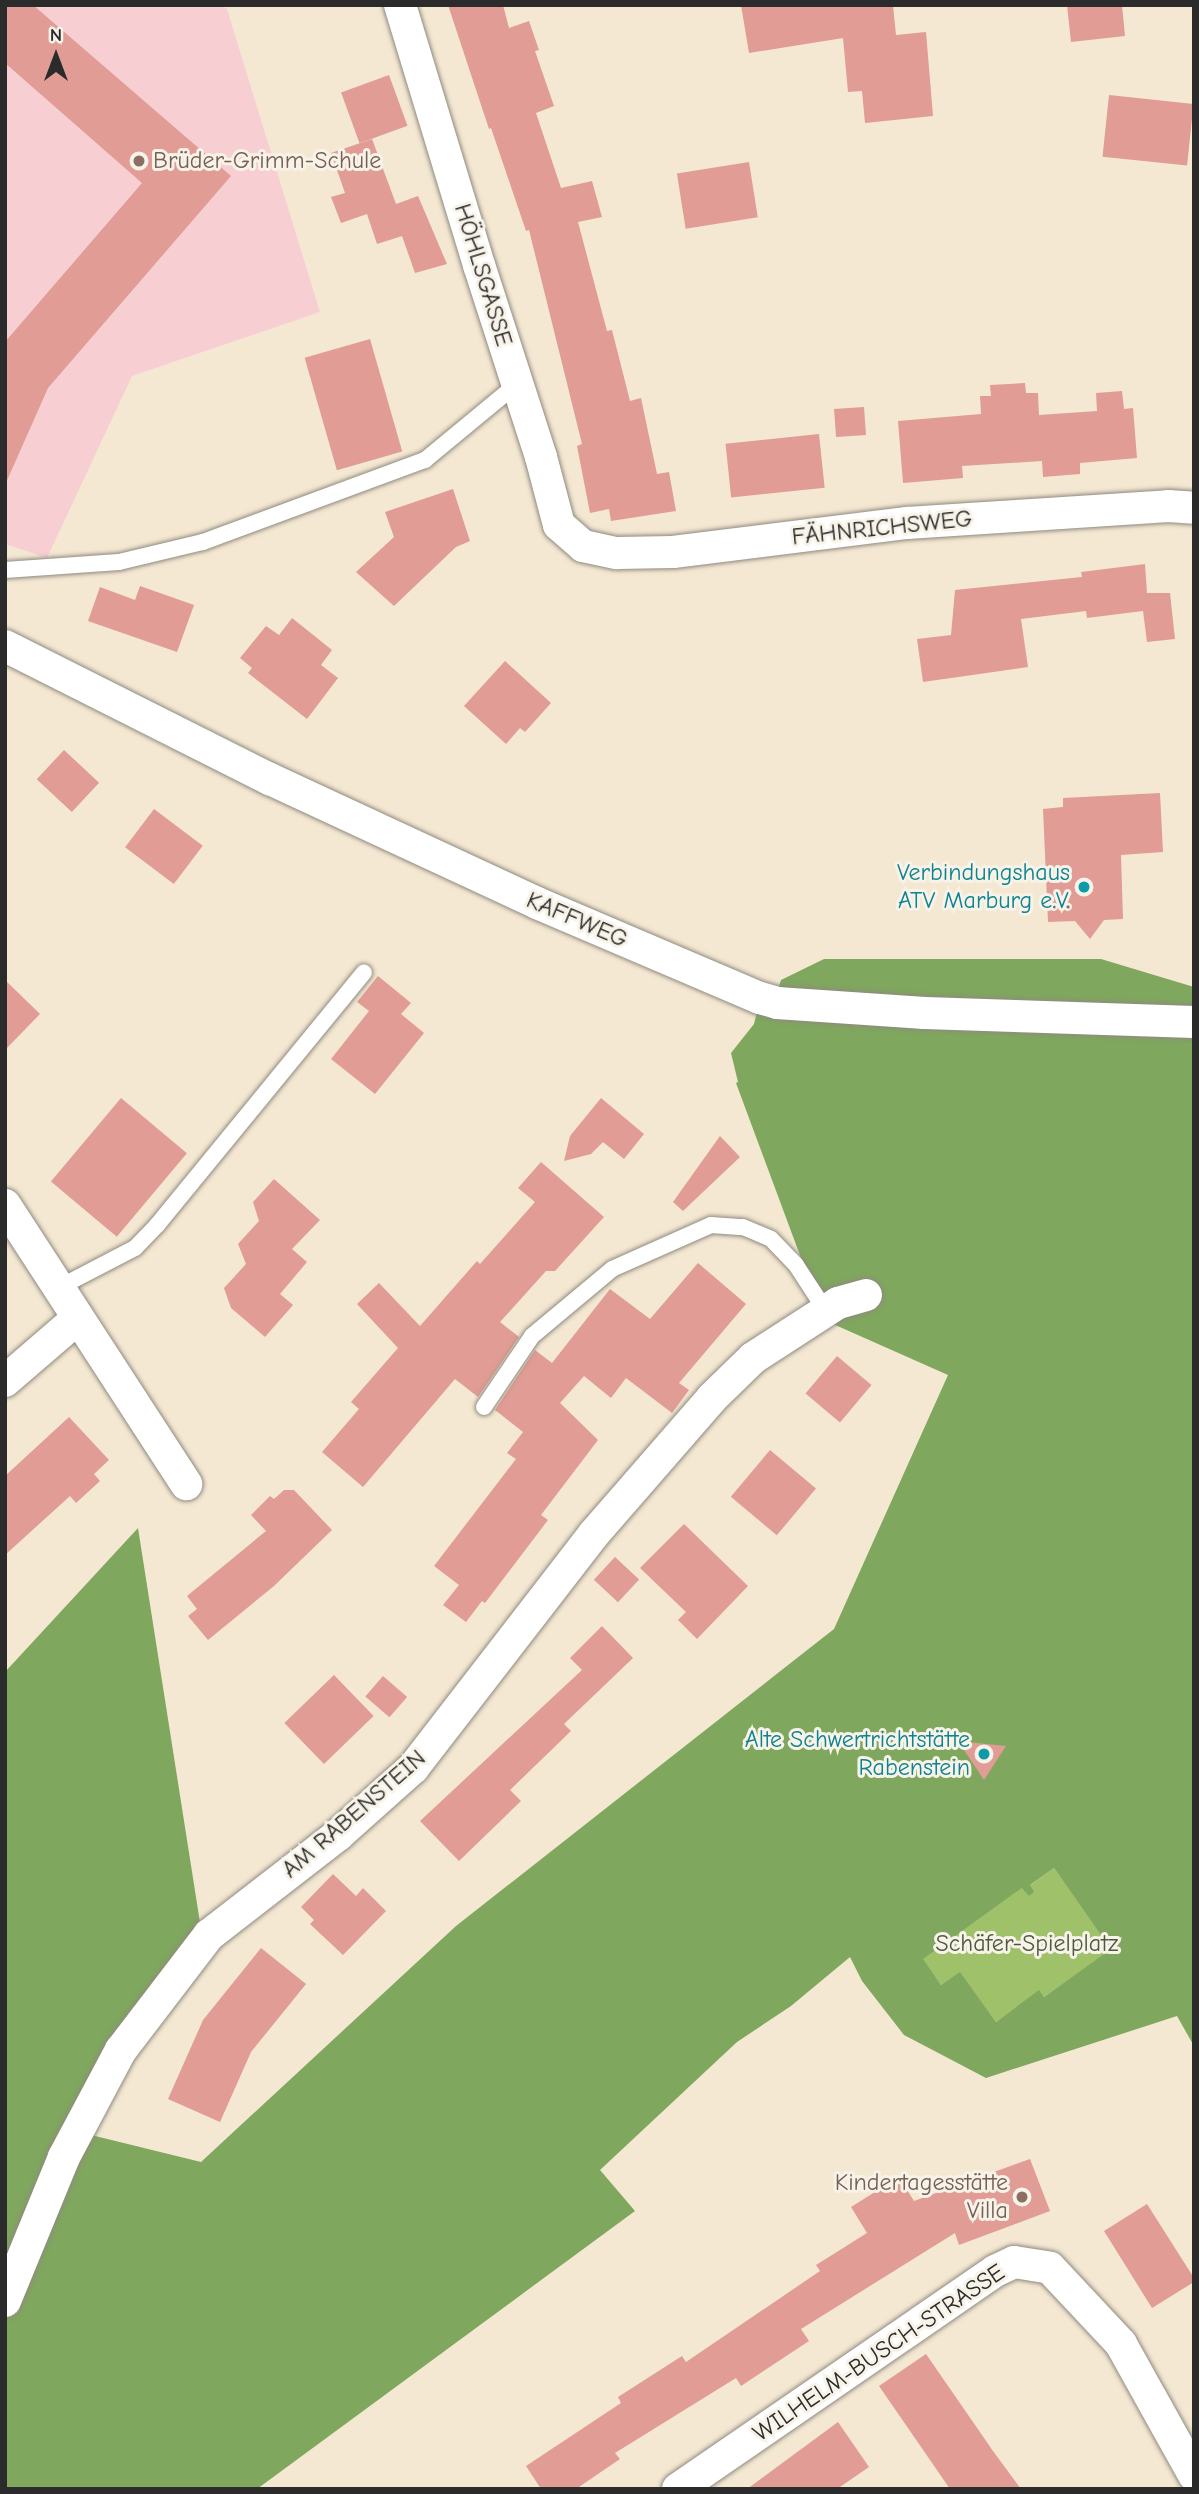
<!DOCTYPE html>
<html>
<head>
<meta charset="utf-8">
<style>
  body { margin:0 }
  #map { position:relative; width:1199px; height:2494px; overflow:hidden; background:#f4e8d3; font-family:"Comic Neue",sans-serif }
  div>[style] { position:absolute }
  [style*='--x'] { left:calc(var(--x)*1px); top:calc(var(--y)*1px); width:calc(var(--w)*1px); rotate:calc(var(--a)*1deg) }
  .built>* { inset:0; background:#f7cfd3 }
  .green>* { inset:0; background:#9fc16a }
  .forest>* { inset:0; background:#7fa75e }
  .building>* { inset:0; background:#e09c95; transform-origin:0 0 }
  .roads { filter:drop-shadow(0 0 2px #908a7f) drop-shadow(0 0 2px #908a7f) }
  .service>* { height:16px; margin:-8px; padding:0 8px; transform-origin:8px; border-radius:8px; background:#fff }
  .minor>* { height:32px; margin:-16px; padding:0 16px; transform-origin:16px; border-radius:16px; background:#fff }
  .dots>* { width:19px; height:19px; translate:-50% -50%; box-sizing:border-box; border:4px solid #f7f3e8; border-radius:50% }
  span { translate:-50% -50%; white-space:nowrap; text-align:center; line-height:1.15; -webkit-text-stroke:6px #f7f3e8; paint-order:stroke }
  .education-label { font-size:24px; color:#785e54 }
  .left { translate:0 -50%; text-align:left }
  .right { translate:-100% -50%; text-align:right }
  .street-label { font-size:24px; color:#2b2b2b }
  .culture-label { font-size:24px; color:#0d838f }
  .park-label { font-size:24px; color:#4e583e }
  .frame { position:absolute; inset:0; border:7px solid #2b2b2b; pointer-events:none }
  .north { position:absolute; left:21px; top:21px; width:70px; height:70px; -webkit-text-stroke:5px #f7f3e8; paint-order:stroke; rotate:0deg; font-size:19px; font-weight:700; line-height:28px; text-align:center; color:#2b2b2b }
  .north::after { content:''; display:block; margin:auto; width:24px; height:32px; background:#2b2b2b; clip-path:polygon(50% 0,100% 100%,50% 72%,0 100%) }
</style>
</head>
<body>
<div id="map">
  <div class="built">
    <div style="clip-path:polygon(5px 5px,220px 5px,227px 9px,320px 312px,132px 376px,47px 558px,5px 544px)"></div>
  </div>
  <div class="green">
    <div style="clip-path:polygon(1054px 1868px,1112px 1949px,1044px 1997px,1039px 1991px,996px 2022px,960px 1973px,941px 1985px,922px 1959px,1023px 1887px,1029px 1896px,1029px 1886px)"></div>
  </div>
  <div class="forest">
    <div style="clip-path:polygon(evenodd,824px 959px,1101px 959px,1194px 987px,1194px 2046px,1177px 2016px,986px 2078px,904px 2035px,862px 1981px,850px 1957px,791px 2006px,737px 2042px,600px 2170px,635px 2211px,257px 2489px,5px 2489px,5px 1672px,138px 1528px,201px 1929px,87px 2134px,201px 2162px,456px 1926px,834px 1629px,948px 1375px,824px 1320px,736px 1083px,738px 1082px,731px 1053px,754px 1024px,760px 999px,777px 993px,781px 980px,824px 959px,1054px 1868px,1111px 1949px,1044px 1997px,1039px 1990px,996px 2022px,960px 1972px,941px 1985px,923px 1959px,1022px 1888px,1029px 1896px,1034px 1892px,1030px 1885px,1054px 1868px)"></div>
  </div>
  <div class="building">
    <div style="clip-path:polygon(5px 5px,33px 5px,231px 176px,48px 388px,5px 485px,5px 342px,142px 183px,5px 63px)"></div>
    <div style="clip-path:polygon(448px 5px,503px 5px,509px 28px,529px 21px,539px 50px,535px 51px,554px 106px,536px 113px,561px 188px,592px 181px,602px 217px,578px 222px,607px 331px,612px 330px,630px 401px,641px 398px,657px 474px,669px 472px,676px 511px,611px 521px,609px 509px,590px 513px,577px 446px,582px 444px,529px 230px,526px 231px,491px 128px,489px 129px)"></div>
    <div style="clip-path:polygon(741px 5px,893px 5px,896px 35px,926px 32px,933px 116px,865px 123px,862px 91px,848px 92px,843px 38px,749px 53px)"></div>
    <div style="clip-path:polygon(1067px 5px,1122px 5px,1125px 36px,1071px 42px)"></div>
    <div style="left:389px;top:75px;width:54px;height:51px;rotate:70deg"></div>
    <div style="left:1109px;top:95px;width:85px;height:62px;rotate:6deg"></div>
    <div style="clip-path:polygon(372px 139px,396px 204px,418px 196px,447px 264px,415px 273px,402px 236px,377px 244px,367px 214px,341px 223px,331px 197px,345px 193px,331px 153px)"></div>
    <div style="left:749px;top:162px;width:56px;height:73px;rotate:81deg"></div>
    <div style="left:370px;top:339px;width:117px;height:68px;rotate:74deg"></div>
    <div style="clip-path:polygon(1025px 383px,1026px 393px,1038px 393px,1039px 415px,1097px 411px,1096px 393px,1122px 391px,1124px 409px,1133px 408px,1137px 458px,1080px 463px,1080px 474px,1043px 477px,1042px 461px,962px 466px,963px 478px,903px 483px,898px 421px,981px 414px,980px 396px,991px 396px,990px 385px)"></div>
    <div style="left:864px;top:407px;width:28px;height:30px;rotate:86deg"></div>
    <div style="left:819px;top:434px;width:54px;height:94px;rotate:84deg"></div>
    <div style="clip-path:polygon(453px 489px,470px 541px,456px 547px,394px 606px,356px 572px,394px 537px,385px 512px)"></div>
    <div style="clip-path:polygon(1145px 564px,1147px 593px,1170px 593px,1175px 639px,1147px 642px,1143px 611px,1087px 618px,1086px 611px,1021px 619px,1028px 667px,923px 682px,917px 639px,951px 635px,955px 590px,1082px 577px,1081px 572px)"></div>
    <div style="clip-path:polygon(140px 586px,194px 605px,177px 652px,88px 621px,100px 587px,135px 600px)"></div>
    <div style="clip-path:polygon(292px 618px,332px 650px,321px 665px,338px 678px,307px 719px,248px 673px,252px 668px,240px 658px,266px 626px,279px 635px)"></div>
    <div style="clip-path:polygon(505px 661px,551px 703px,525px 732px,520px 728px,506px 744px,464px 706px)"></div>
    <div style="left:64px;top:750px;width:48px;height:40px;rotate:43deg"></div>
    <div style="clip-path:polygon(1160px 793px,1163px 852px,1121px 855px,1123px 919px,1104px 920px,1090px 939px,1075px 921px,1048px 922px,1043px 809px,1063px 807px,1063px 798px)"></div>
    <div style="left:154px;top:809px;width:61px;height:48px;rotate:37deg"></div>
    <div style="clip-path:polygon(378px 976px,411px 1003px,401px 1014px,424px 1033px,375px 1094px,331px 1059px,369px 1011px,357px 1002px)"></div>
    <div style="clip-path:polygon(5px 980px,40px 1014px,5px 1050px)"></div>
    <div style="left:121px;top:1098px;width:86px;height:109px;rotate:40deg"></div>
    <div style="clip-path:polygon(601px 1098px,644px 1134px,624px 1159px,603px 1142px,591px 1154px,564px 1161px,570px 1136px)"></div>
    <div style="clip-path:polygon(720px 1136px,740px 1157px,683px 1211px,673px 1202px)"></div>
    <div style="clip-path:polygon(541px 1162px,604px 1217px,555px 1271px,546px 1271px,500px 1322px,519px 1337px,478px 1397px,455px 1379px,363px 1487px,322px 1452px,359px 1409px,351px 1402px,398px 1348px,357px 1304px,379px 1283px,420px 1326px,477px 1261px,480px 1264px,535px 1202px,518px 1188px)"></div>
    <div style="clip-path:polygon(274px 1179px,320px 1220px,292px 1249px,307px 1262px,280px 1294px,293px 1305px,265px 1337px,231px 1308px,224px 1288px,246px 1264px,238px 1244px,259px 1221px,253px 1202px)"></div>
    <div style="clip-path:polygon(698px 1263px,746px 1304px,679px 1383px,689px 1390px,672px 1413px,626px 1378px,611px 1398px,584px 1376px,560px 1403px,598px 1440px,541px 1515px,548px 1520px,485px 1603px,482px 1601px,466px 1622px,443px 1605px,459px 1585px,434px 1566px,516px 1459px,507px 1453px,523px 1432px,495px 1410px,535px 1350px,552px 1363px,610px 1289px,650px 1319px)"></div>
    <div style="left:837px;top:1356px;width:45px;height:49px;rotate:40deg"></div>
    <div style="clip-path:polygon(69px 1417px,109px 1460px,94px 1474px,100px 1481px,76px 1503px,70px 1496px,5px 1555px,5px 1476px)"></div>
    <div style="left:770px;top:1450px;width:60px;height:61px;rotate:40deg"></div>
    <div style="clip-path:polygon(284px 1490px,294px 1490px,332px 1530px,274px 1586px,208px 1640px,188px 1616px,197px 1609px,187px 1596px,266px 1531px,251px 1515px,270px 1496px,274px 1499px)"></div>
    <div style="clip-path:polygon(684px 1524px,748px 1586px,697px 1639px,678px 1620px,686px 1612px,640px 1568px)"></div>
    <div style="left:615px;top:1557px;width:33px;height:31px;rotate:43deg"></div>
    <div style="clip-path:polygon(602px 1626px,633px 1658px,564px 1724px,571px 1731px,510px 1790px,521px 1801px,459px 1861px,420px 1821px,582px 1670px,570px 1658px)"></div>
    <div style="left:334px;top:1675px;width:57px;height:69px;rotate:46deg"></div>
    <div style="left:383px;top:1676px;width:32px;height:27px;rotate:41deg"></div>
    <div style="clip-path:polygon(958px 1741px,1006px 1746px,984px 1780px)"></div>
    <div style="clip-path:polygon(333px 1874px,356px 1896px,363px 1888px,386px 1911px,343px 1955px,310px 1924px,314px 1920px,301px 1907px)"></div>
    <div style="clip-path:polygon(261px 1948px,306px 1984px,251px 2052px,220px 2122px,168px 2099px,203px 2020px)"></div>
    <div style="clip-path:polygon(1030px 2159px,1050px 2211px,959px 2245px,955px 2233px,801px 2329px,809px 2341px,741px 2386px,736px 2378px,615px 2453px,620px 2459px,576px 2489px,541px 2489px,526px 2466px,621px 2403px,618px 2397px,682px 2356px,686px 2362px,820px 2271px,816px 2265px,867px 2233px,851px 2207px,899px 2177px,914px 2201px)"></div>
    <div style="clip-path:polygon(1147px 2204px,1194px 2278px,1194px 2282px,1152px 2308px,1104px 2231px)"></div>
    <div style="clip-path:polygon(926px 2354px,993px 2451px,1021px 2489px,950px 2489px,879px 2386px)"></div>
    <div style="clip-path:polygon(838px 2422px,869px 2467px,837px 2489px,747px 2489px)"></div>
  </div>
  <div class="roads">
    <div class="service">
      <div style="--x:5;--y:570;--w:114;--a:-4"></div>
      <div style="--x:119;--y:562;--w:86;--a:-13.4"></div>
      <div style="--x:203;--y:542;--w:237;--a:-20.3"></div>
      <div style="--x:425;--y:460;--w:119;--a:-39.6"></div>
      <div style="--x:58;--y:1288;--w:87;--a:-27.5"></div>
      <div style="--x:135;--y:1248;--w:33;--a:-46"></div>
      <div style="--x:158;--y:1224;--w:325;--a:-50.7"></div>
      <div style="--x:484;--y:1407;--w:86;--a:-55.9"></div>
      <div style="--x:532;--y:1336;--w:104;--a:-39.9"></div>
      <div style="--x:612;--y:1269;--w:108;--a:-24"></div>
      <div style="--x:711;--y:1225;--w:32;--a:4"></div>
      <div style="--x:743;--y:1227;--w:30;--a:23"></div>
      <div style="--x:771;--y:1239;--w:36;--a:46"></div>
      <div style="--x:796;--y:1265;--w:55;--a:56.9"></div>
    </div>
    <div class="minor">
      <div style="--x:400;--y:5;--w:272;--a:73.1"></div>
      <div style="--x:479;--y:265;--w:202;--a:72.1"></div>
      <div style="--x:541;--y:457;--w:70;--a:75.2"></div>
      <div style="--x:559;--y:525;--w:32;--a:41"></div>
      <div style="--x:583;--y:546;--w:35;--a:12"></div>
      <div style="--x:617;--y:553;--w:56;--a:-1"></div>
      <div style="--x:673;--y:552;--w:236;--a:-7.1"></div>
      <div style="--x:907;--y:523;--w:262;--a:-3.7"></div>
      <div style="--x:1168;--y:506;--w:26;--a:4"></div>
      <div style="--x:5;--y:646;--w:297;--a:26.7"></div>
      <div style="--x:270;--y:779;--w:294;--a:24.9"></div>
      <div style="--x:537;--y:903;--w:242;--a:23.1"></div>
      <div style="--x:760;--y:998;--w:18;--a:16"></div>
      <div style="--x:777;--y:1003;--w:148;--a:3.9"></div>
      <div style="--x:925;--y:1013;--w:269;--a:1.9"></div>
      <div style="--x:5;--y:1205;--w:333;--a:57"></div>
      <div style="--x:5;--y:1381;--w:96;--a:-40.8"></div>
      <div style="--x:5;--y:2301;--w:156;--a:-67.7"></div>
      <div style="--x:64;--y:2157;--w:121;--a:-62"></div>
      <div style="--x:121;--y:2050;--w:145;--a:-52.6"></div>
      <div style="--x:209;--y:1935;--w:163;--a:-37.8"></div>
      <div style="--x:338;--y:1835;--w:101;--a:-41.8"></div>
      <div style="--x:413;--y:1768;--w:294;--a:-52.3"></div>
      <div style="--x:593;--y:1535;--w:181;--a:-49"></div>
      <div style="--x:712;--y:1398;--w:57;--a:-44.3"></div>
      <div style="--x:753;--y:1358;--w:101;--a:-32.9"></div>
      <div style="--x:838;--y:1303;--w:29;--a:-16"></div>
      <div style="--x:678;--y:2489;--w:385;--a:-34.5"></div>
      <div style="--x:995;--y:2271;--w:21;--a:-25"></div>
      <div style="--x:1014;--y:2262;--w:36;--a:9"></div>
      <div style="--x:1050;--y:2268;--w:104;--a:46.9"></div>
      <div style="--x:1121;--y:2344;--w:150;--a:60.9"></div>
    </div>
  </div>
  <div class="dots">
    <div style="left:139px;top:161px;background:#8d6e63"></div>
    <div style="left:1084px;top:887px;background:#0f9aa8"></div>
    <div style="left:984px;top:1754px;background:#0f9aa8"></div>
    <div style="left:1022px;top:2197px;background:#8d6e63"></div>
  </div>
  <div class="education-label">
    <span class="left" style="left:153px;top:161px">Brüder-Grimm-Schule</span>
    <span class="right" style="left:1008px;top:2197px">Kindertagesstätte<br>Villa</span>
  </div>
  <div class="street-label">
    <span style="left:483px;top:275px;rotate:73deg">HÖHLSGASSE</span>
    <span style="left:882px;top:528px;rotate:-6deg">FÄHNRICHSWEG</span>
    <span style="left:577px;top:920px;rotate:23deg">KAFFWEG</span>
    <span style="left:354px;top:1814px;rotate:-41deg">AM RABENSTEIN</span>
    <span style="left:879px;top:2353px;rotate:-34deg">WILHELM-BUSCH-STRASSE</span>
  </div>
  <div class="culture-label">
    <span class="right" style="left:1070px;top:887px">Verbindungshaus<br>ATV Marburg e.V.</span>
    <span class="right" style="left:970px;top:1754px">Alte Schwertrichtstätte<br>Rabenstein</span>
  </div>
  <div class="park-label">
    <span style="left:1027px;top:1944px">Schäfer-Spielplatz</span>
  </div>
  <div class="frame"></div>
  <div class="north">N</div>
</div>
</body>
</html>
